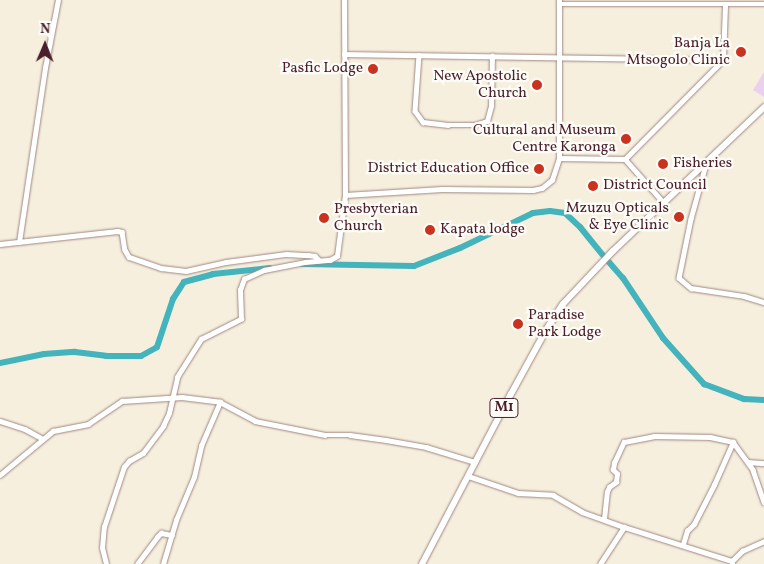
<!DOCTYPE html>
<html>
<head>
<meta charset="utf-8">
<style>
  body { margin:0 }
  #map { position:relative; width:764px; height:564px; overflow:hidden; background:#f6efdd; font-family:Vollkorn,serif }
  div>[style] { position:absolute }
  [style*='--x'] { left:calc(var(--x)*1px); top:calc(var(--y)*1px); width:calc(var(--w)*1px); rotate:calc(var(--a)*1deg) }
  .built>* { inset:0; background:#ead1ed }
  .river>* { height:6px; margin:-3px; padding:0 3px; transform-origin:3px; border-radius:3px; background:#43b3bc }
  .roads { filter:drop-shadow(0 0 1px #a08784) drop-shadow(0 0 1px #a08784) }
  .minor>* { height:4.5px; margin:-2.25px; padding:0 2.25px; transform-origin:2.25px; border-radius:2.25px; background:#fff }
  .highway>* { height:6px; margin:-3px; padding:0 3px; transform-origin:3px; border-radius:3px; background:#fff }
  .dots>* { width:14px; height:14px; translate:-50% -50%; box-sizing:border-box; border:2px solid #fdfcf7; border-radius:50% }
  span { translate:-50% -50%; white-space:nowrap; text-align:center; line-height:1.15; -webkit-text-stroke:4.5px #fdfcf7; paint-order:stroke }
  .shield-label span { padding:1px 4px; background:#fdfcf7; border:1px solid; border-radius:4px; -webkit-text-stroke-width:0 }
  .shield-label { font-size:14px; color:#4a1f2b; font-weight:700 }
  .poi-label { font-size:15px; color:#4a1f2b }
  .right { translate:-100% -50%; text-align:right }
  .left { translate:0 -50%; text-align:left }
  .north { position:absolute; left:20px; top:20px; width:50px; height:50px; -webkit-text-stroke:4px #fdfcf7; paint-order:stroke; rotate:1deg; font-size:14px; font-weight:700; line-height:20px; text-align:center; color:#4a1f2b }
  .north::after { content:''; display:block; margin:auto; width:18px; height:22px; background:#4a1f2b; clip-path:polygon(50% 0,100% 100%,50% 72%,0 100%) }
</style>
</head>
<body>
<div id="map">
  <div class="built">
    <div style="clip-path:polygon(764px 72px,764px 97px,753px 90px)"></div>
  </div>
  <div class="river">
    <div style="--x:608;--y:261;--w:23;--a:49"></div>
    <div style="--x:623;--y:278;--w:72;--a:56.3"></div>
    <div style="--x:663;--y:338;--w:62;--a:48.3"></div>
    <div style="--x:704;--y:384;--w:43;--a:20.6"></div>
    <div style="--x:744;--y:399;--w:20;--a:3"></div>
    <div style="--x:302;--y:264;--w:112;--a:1"></div>
    <div style="--x:414;--y:266;--w:49;--a:-21.4"></div>
    <div style="--x:460;--y:248;--w:81;--a:-25.6"></div>
    <div style="--x:533;--y:213;--w:17;--a:-7"></div>
    <div style="--x:550;--y:211;--w:15;--a:8"></div>
    <div style="--x:565;--y:213;--w:21;--a:43"></div>
    <div style="--x:580;--y:227;--w:36;--a:51"></div>
    <div style="--x:0;--y:363;--w:45;--a:-11.6"></div>
    <div style="--x:44;--y:354;--w:31;--a:-4"></div>
    <div style="--x:75;--y:352;--w:31;--a:7"></div>
    <div style="--x:106;--y:356;--w:35;--a:0"></div>
    <div style="--x:141;--y:356;--w:18;--a:-29"></div>
    <div style="--x:157;--y:347;--w:51;--a:-71.6"></div>
    <div style="--x:173;--y:299;--w:20;--a:-57"></div>
    <div style="--x:184;--y:282;--w:30;--a:-15"></div>
    <div style="--x:213;--y:274;--w:57;--a:-6"></div>
  </div>
  <div class="roads">
    <div class="minor">
      <div style="--x:560;--y:4;--w:204;--a:0"></div>
      <div style="--x:344;--y:54;--w:379;--a:0.9"></div>
      <div style="--x:723;--y:60;--w:55;--a:-87.9"></div>
      <div style="--x:419;--y:55;--w:56;--a:94.1"></div>
      <div style="--x:415;--y:111;--w:14;--a:54"></div>
      <div style="--x:423;--y:122;--w:25;--a:7"></div>
      <div style="--x:448;--y:125;--w:27;--a:0"></div>
      <div style="--x:475;--y:125;--w:13;--a:-18"></div>
      <div style="--x:487;--y:121;--w:16;--a:-75"></div>
      <div style="--x:491;--y:106;--w:50;--a:-88.9"></div>
      <div style="--x:559;--y:158;--w:158;--a:-90"></div>
      <div style="--x:625;--y:159;--w:139;--a:-45.3"></div>
      <div style="--x:707;--y:161;--w:60;--a:105.4"></div>
      <div style="--x:691;--y:219;--w:60;--a:101.5"></div>
      <div style="--x:679;--y:278;--w:16;--a:40"></div>
      <div style="--x:691;--y:288;--w:54;--a:8.6"></div>
      <div style="--x:744;--y:296;--w:21;--a:17"></div>
      <div style="--x:345;--y:195;--w:97;--a:-3.5"></div>
      <div style="--x:442;--y:189;--w:91;--a:0.6"></div>
      <div style="--x:533;--y:190;--w:9;--a:-13"></div>
      <div style="--x:542;--y:188;--w:13;--a:-39"></div>
      <div style="--x:552;--y:180;--w:23;--a:-72"></div>
      <div style="--x:559;--y:158;--w:66;--a:0.9"></div>
      <div style="--x:625;--y:159;--w:59;--a:48.4"></div>
      <div style="--x:19;--y:242;--w:176;--a:-81.5"></div>
      <div style="--x:45;--y:68;--w:69;--a:-79.2"></div>
      <div style="--x:0;--y:244;--w:118;--a:-6.3"></div>
      <div style="--x:117;--y:231;--w:5;--a:11"></div>
      <div style="--x:122;--y:232;--w:18;--a:81"></div>
      <div style="--x:125;--y:250;--w:8;--a:60"></div>
      <div style="--x:129;--y:257;--w:34;--a:19"></div>
      <div style="--x:161;--y:268;--w:25;--a:7"></div>
      <div style="--x:186;--y:271;--w:41;--a:-12.7"></div>
      <div style="--x:226;--y:262;--w:61;--a:-7.6"></div>
      <div style="--x:286;--y:254;--w:22;--a:3"></div>
      <div style="--x:308;--y:255;--w:7;--a:8"></div>
      <div style="--x:315;--y:256;--w:6;--a:45"></div>
      <div style="--x:0;--y:421;--w:26;--a:18"></div>
      <div style="--x:25;--y:429;--w:18;--a:29"></div>
      <div style="--x:748;--y:462;--w:16;--a:4"></div>
      <div style="--x:0;--y:475;--w:69;--a:-39.7"></div>
      <div style="--x:53;--y:431;--w:36;--a:-11"></div>
      <div style="--x:88;--y:424;--w:41;--a:-34.1"></div>
      <div style="--x:122;--y:401;--w:60;--a:-3.8"></div>
      <div style="--x:182;--y:397;--w:38;--a:7"></div>
      <div style="--x:468;--y:476;--w:53;--a:18.8"></div>
      <div style="--x:518;--y:493;--w:35;--a:3"></div>
      <div style="--x:553;--y:495;--w:34;--a:30"></div>
      <div style="--x:582;--y:512;--w:45;--a:19.7"></div>
      <div style="--x:604;--y:519;--w:27;--a:-84"></div>
      <div style="--x:607;--y:492;--w:5;--a:-68"></div>
      <div style="--x:609;--y:487;--w:9;--a:-36"></div>
      <div style="--x:616;--y:482;--w:8;--a:-83"></div>
      <div style="--x:617;--y:474;--w:6;--a:-135"></div>
      <div style="--x:613;--y:470;--w:7;--a:-82"></div>
      <div style="--x:614;--y:463;--w:23;--a:-65"></div>
      <div style="--x:624;--y:442;--w:31;--a:-11"></div>
      <div style="--x:654;--y:436;--w:56;--a:1"></div>
      <div style="--x:710;--y:437;--w:24;--a:12"></div>
      <div style="--x:733;--y:442;--w:34;--a:54"></div>
      <div style="--x:753;--y:470;--w:34;--a:71"></div>
      <div style="--x:683;--y:544;--w:14;--a:-73"></div>
      <div style="--x:687;--y:531;--w:10;--a:-45"></div>
      <div style="--x:694;--y:524;--w:44;--a:-62.9"></div>
      <div style="--x:714;--y:485;--w:47;--a:-66.2"></div>
      <div style="--x:106;--y:564;--w:16;--a:-104"></div>
      <div style="--x:102;--y:548;--w:21;--a:-85"></div>
      <div style="--x:104;--y:527;--w:63;--a:-71.6"></div>
      <div style="--x:124;--y:467;--w:8;--a:-50"></div>
      <div style="--x:129;--y:461;--w:16;--a:-30"></div>
      <div style="--x:143;--y:453;--w:34;--a:-53"></div>
      <div style="--x:163;--y:426;--w:14;--a:-65"></div>
      <div style="--x:169;--y:413;--w:37;--a:-77"></div>
      <div style="--x:177;--y:377;--w:45;--a:-57.7"></div>
      <div style="--x:201;--y:339;--w:45;--a:-26.6"></div>
      <div style="--x:241;--y:319;--w:29;--a:-92"></div>
      <div style="--x:240;--y:290;--w:12;--a:-70"></div>
      <div style="--x:244;--y:279;--w:22;--a:-24"></div>
      <div style="--x:264;--y:270;--w:42;--a:-11"></div>
      <div style="--x:305;--y:262;--w:25;--a:-5"></div>
      <div style="--x:330;--y:260;--w:8;--a:-30"></div>
      <div style="--x:337;--y:256;--w:62;--a:-82.5"></div>
      <div style="--x:345;--y:195;--w:195;--a:-90.3"></div>
      <div style="--x:137;--y:564;--w:34;--a:-53"></div>
      <div style="--x:157;--y:537;--w:6;--a:-45"></div>
      <div style="--x:161;--y:533;--w:11;--a:10"></div>
      <div style="--x:163;--y:564;--w:46;--a:-73.5"></div>
      <div style="--x:176;--y:520;--w:47;--a:-67.3"></div>
      <div style="--x:194;--y:477;--w:32;--a:-77"></div>
      <div style="--x:201;--y:446;--w:48;--a:-66.6"></div>
      <div style="--x:220;--y:402;--w:40;--a:28"></div>
      <div style="--x:255;--y:421;--w:71;--a:11.3"></div>
      <div style="--x:325;--y:435;--w:25;--a:0"></div>
      <div style="--x:350;--y:435;--w:36;--a:8"></div>
      <div style="--x:386;--y:440;--w:41;--a:9.9"></div>
      <div style="--x:426;--y:447;--w:51;--a:17"></div>
      <div style="--x:600;--y:564;--w:44;--a:-57"></div>
      <div style="--x:624;--y:527;--w:113;--a:17.5"></div>
      <div style="--x:732;--y:564;--w:3;--a:-90"></div>
      <div style="--x:732;--y:561;--w:14;--a:-45"></div>
      <div style="--x:742;--y:551;--w:24;--a:-24"></div>
    </div>
    <div class="highway">
      <div style="--x:422;--y:564;--w:192;--a:-62.4"></div>
      <div style="--x:511;--y:394;--w:73;--a:-61.3"></div>
      <div style="--x:546;--y:330;--w:31;--a:-57"></div>
      <div style="--x:563;--y:304;--w:73;--a:-46.7"></div>
      <div style="--x:613;--y:251;--w:209;--a:-43.6"></div>
    </div>
  </div>
  <div class="dots">
    <div style="left:741px;top:52px;background:#c8321e"></div>
    <div style="left:373px;top:69px;background:#c8321e"></div>
    <div style="left:537px;top:85px;background:#c8321e"></div>
    <div style="left:626px;top:139px;background:#c8321e"></div>
    <div style="left:663px;top:164px;background:#c8321e"></div>
    <div style="left:539px;top:169px;background:#c8321e"></div>
    <div style="left:593px;top:186px;background:#c8321e"></div>
    <div style="left:679px;top:217px;background:#c8321e"></div>
    <div style="left:324px;top:218px;background:#c8321e"></div>
    <div style="left:430px;top:230px;background:#c8321e"></div>
    <div style="left:518px;top:324px;background:#c8321e"></div>
  </div>
  <div class="shield-label">
    <span style="left:504px;top:408px">M1</span>
  </div>
  <div class="poi-label">
    <span class="right" style="left:730px;top:52px">Banja La<br>Mtsogolo Clinic</span>
    <span class="right" style="left:363px;top:69px">Pasfic Lodge</span>
    <span class="right" style="left:527px;top:85px">New Apostolic<br>Church</span>
    <span class="right" style="left:616px;top:139px">Cultural and Museum<br>Centre Karonga</span>
    <span class="left" style="left:673px;top:164px">Fisheries</span>
    <span class="right" style="left:529px;top:169px">District Education Office</span>
    <span class="left" style="left:603px;top:186px">District Council</span>
    <span class="right" style="left:669px;top:217px">Mzuzu Opticals<br>&amp; Eye Clinic</span>
    <span class="left" style="left:334px;top:218px">Presbyterian<br>Church</span>
    <span class="left" style="left:440px;top:230px">Kapata lodge</span>
    <span class="left" style="left:528px;top:324px">Paradise<br>Park Lodge</span>
  </div>
  <div class="north">N</div>
</div>
</body>
</html>
